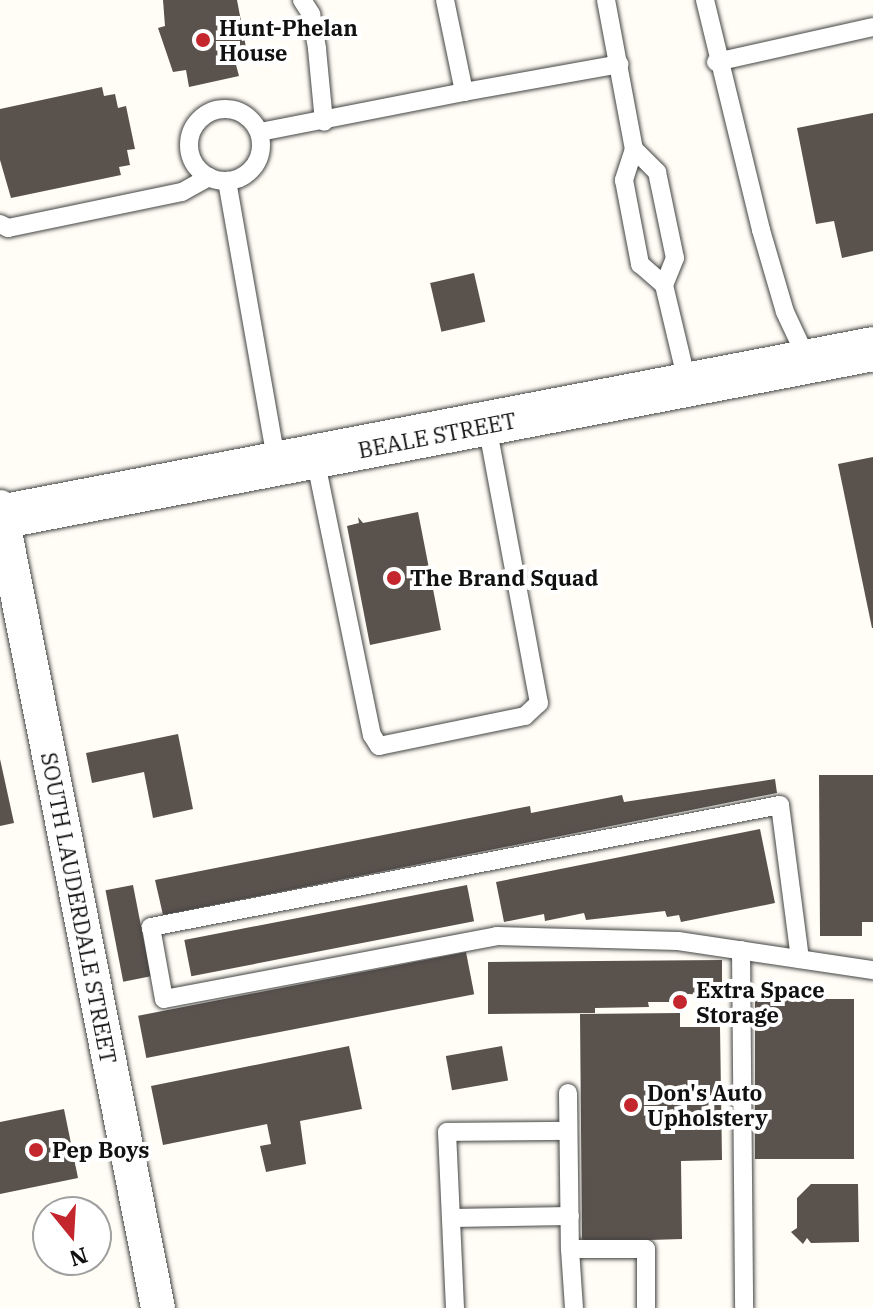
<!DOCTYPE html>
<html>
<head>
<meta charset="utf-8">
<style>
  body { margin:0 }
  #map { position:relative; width:873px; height:1308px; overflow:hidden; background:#fffdf5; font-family:"IBM Plex Serif",serif }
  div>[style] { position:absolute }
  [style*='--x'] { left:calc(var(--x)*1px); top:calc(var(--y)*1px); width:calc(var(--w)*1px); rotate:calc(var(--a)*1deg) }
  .building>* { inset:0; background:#5a524d; transform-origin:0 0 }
  .roads { filter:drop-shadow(0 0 2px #444) drop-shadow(0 0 2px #444) }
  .service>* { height:18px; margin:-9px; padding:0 9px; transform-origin:9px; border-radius:9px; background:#fff }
  .service>.ring { margin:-9px; padding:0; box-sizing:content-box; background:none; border:18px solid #fff; border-radius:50% }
  .minor>* { height:34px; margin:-17px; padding:0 17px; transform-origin:17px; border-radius:17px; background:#fff }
  .tertiary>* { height:44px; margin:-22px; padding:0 22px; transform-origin:22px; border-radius:22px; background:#fff }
  .dots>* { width:22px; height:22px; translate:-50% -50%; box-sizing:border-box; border:4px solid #fff; border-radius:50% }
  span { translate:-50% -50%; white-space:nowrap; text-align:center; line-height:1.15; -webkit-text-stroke:8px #fff; paint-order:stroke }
  .poi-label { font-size:22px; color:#111; font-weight:700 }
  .left { translate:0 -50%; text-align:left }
  .street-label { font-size:22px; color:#111 }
  .north { position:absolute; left:32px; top:1196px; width:80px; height:80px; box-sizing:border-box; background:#fff; border:2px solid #a0a0a0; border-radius:50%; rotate:162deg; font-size:22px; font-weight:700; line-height:32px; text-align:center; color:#111 }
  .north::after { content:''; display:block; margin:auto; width:28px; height:36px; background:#c4262e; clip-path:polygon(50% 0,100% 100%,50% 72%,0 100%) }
</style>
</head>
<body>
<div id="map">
  <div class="building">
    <div style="clip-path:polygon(163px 0,237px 0,248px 58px,235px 61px,239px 76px,189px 87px,186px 70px,173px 72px,158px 28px,165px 26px)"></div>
    <div style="clip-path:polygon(102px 87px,104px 96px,115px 94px,118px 108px,126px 106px,135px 149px,127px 150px,130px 165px,119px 167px,121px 175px,11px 198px,0 160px,0 109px)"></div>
    <div style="clip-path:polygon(873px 113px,873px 251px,842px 258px,834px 221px,816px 224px,797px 128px)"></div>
    <div style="left:474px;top:273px;width:50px;height:45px;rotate:77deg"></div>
    <div style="clip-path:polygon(873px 457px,873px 628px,872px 628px,838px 464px)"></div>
    <div style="clip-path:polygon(418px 512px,441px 630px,370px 645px,347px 526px,359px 523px,358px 517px,363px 523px)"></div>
    <div style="clip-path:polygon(178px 734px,193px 809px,153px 818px,144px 772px,92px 783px,86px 753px)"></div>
    <div style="clip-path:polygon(0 759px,14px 823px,0 826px)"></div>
    <div style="clip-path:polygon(819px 775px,873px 775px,873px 922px,862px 922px,862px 936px,820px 936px)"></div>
    <div style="clip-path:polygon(775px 779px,777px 793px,163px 915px,155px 880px,530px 806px,531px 813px,622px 795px,624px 802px)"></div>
    <div style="clip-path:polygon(760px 829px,775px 903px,681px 922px,679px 915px,667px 917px,665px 911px,586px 920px,584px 913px,545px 921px,544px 914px,504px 922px,496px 882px)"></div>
    <div style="left:133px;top:885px;width:93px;height:28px;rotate:79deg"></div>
    <div style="left:467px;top:885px;width:37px;height:288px;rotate:79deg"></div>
    <div style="left:466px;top:952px;width:43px;height:334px;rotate:79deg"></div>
    <div style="clip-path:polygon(722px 960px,722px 995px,688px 994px,688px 1002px,648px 1002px,649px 1007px,595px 1008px,595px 1013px,488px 1014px,488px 962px)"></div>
    <div style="left:755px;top:999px;width:99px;height:160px"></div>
    <div style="clip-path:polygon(680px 1013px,680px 1027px,720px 1027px,722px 1160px,681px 1161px,682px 1239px,586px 1242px,582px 1239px,580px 1014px)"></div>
    <div style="clip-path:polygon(349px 1046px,362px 1109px,300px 1121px,306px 1164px,266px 1172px,260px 1146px,271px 1144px,267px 1124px,163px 1145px,151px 1086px)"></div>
    <div style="left:502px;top:1046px;width:35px;height:57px;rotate:80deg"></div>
    <div style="clip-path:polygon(64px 1109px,78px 1178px,0 1194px,0 1122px)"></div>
    <div style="clip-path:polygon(811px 1184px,858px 1184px,859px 1242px,811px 1243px,807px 1238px,803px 1244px,791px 1232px,797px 1228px,797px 1198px)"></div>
  </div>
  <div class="roads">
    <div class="service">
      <div style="--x:302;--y:0;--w:17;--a:57"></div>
      <div style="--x:311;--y:14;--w:36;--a:80"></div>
      <div style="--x:317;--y:49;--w:73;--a:84.5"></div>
      <div style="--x:445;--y:0;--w:94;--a:78.3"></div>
      <div style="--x:464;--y:92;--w:158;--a:-10.2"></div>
      <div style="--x:606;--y:0;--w:152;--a:79.4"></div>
      <div style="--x:634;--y:149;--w:33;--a:108"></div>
      <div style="--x:624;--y:180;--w:86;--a:79.2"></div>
      <div style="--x:640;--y:264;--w:32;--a:41"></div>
      <div style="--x:705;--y:0;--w:237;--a:76.3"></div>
      <div style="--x:761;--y:230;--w:85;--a:73.7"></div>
      <div style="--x:785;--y:312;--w:54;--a:64.9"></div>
      <div style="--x:716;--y:62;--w:161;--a:-12.6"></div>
      <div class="ring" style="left:189px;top:109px;width:54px;height:54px"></div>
      <div style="--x:260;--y:132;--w:208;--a:-11.1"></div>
      <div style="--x:634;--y:149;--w:33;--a:45"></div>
      <div style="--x:657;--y:172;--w:88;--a:78.2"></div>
      <div style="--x:675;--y:258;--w:29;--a:112"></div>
      <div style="--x:664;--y:285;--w:104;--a:76.6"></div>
      <div style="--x:227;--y:181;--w:288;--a:80"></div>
      <div style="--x:0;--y:224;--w:9;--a:27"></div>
      <div style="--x:8;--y:228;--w:178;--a:-11.7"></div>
      <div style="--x:182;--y:192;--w:31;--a:-29"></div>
      <div style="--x:315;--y:458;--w:283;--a:78.4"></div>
      <div style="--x:372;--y:735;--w:13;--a:58"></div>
      <div style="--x:379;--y:746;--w:149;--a:-11.6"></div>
      <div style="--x:525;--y:716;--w:19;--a:-43"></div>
      <div style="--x:539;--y:703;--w:283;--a:-100.6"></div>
      <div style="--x:741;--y:950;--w:358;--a:89.5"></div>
      <div style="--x:800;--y:959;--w:155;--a:-97.4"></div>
      <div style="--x:780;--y:805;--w:641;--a:169.02"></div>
      <div style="--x:151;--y:927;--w:73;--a:79.8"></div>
      <div style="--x:164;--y:999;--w:339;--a:-10.7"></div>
      <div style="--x:497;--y:936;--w:181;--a:1.6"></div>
      <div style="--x:678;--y:941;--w:197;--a:8.5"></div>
      <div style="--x:568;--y:1093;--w:156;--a:89.3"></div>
      <div style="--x:451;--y:1218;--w:119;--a:-1"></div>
      <div style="--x:455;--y:1308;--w:176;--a:-92.6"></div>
      <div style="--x:447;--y:1132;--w:121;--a:-0.5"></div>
      <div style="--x:574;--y:1308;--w:59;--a:-93.9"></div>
      <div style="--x:570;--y:1249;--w:76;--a:0"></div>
      <div style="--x:646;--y:1249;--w:59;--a:90"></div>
    </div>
    <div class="minor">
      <div style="--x:0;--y:507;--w:816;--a:78.84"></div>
    </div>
    <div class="tertiary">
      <div style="--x:0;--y:517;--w:889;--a:-10.89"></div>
    </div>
  </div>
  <div class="dots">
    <div style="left:203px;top:40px;background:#c4262e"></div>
    <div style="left:394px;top:578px;background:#c4262e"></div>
    <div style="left:680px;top:1002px;background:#c4262e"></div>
    <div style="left:631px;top:1105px;background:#c4262e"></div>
    <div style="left:36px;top:1150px;background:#c4262e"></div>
  </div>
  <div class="poi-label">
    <span class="left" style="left:219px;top:40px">Hunt-Phelan<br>House</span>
    <span class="left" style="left:410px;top:578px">The Brand Squad</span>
    <span class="left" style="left:696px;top:1002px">Extra Space<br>Storage</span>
    <span class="left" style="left:647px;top:1105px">Don's Auto<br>Upholstery</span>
    <span class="left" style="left:52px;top:1150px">Pep Boys</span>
  </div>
  <div class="street-label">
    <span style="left:437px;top:435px;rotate:-11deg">BEALE STREET</span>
    <span style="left:79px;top:908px;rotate:79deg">SOUTH LAUDERDALE STREET</span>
  </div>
  <div class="north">N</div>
</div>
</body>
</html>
